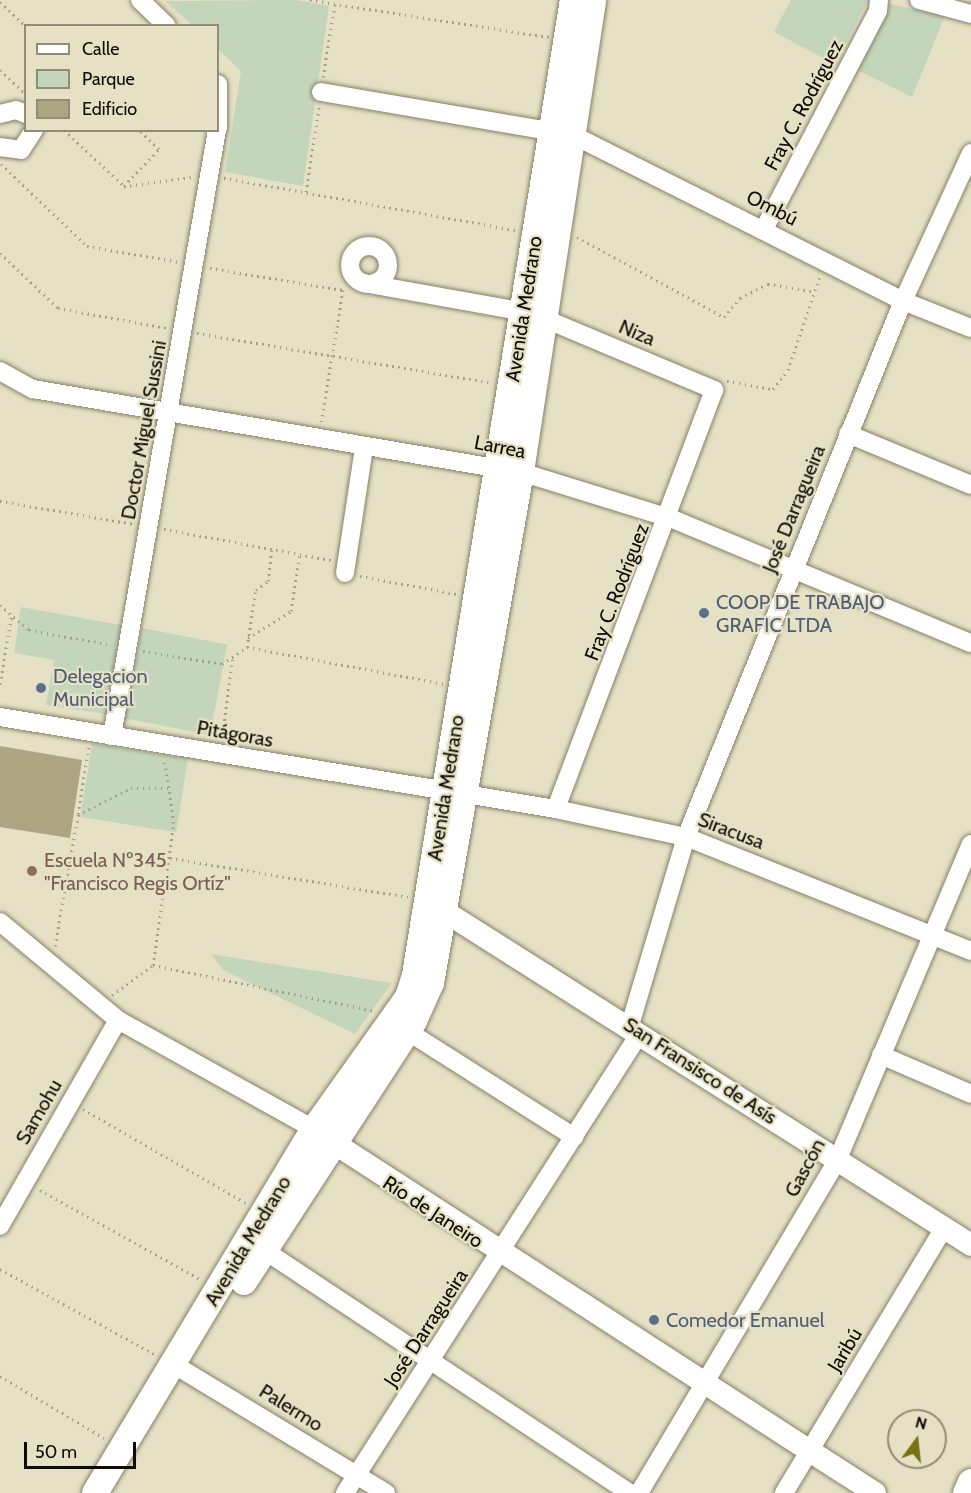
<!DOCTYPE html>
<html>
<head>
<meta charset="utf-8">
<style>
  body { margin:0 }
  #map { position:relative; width:971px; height:1493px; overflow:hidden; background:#e6e1c5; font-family:Cabin,sans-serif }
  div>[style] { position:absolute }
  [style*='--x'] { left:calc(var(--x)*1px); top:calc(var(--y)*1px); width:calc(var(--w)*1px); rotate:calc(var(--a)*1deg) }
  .green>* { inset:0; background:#c3d6bc; transform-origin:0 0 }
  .building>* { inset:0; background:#ada581 }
  .path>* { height:3px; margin-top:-1.5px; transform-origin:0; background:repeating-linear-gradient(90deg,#a39f89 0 1.5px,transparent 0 6px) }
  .roads { filter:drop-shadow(0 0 2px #858067) drop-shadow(0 0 2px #858067) }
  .minor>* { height:18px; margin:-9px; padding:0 9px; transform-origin:9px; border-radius:9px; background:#fff }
  .minor>.ring { margin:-9px; padding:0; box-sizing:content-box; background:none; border:18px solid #fff; border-radius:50% }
  .tertiary>* { height:22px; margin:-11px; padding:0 11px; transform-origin:11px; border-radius:11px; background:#fff }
  .secondary>* { height:26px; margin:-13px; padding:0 13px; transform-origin:13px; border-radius:13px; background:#fff }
  .dots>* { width:16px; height:16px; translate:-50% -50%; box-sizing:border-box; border:3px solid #e6e1c5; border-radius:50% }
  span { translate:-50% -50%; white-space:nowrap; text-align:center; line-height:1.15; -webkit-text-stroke:4.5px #e6e1c5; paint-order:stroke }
  .street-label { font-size:20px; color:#0e0c04 }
  .service-label { font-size:20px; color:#4e5e75 }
  .left { translate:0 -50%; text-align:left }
  .education-label { font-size:20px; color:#785e54 }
  .legend { position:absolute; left:24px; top:24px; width:195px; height:108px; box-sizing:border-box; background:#e6e1c5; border:2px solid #908c78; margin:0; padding:8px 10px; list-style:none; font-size:18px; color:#0e0c04 }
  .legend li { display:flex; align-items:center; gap:12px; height:30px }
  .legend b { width:30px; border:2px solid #908c78 }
  .north { position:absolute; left:887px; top:1409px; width:60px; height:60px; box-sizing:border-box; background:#e6e1c5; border:2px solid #908c78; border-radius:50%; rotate:15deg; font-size:16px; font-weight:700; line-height:24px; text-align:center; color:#0e0c04 }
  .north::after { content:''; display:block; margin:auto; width:21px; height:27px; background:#757114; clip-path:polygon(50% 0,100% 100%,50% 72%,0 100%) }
  .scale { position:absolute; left:24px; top:1442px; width:112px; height:27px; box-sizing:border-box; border:3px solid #0e0c04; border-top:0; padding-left:8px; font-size:18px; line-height:21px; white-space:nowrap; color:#0e0c04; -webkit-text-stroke:4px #e6e1c5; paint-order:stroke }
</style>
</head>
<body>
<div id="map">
  <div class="green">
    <div style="clip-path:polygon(296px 0,329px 6px,303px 186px,225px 172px,241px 71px,218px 49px,218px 26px,192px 25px,165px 1px)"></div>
    <div style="clip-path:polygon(791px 0,868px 0,835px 64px,774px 32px)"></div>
    <div style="clip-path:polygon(890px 4px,945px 16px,912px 97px,859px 71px)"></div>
    <div style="clip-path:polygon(21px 607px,121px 625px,105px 714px,46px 705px,54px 660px,14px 653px)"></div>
    <div style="left:142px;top:628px;width:87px;height:92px;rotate:11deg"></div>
    <div style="left:92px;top:744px;width:97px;height:74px;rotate:9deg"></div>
    <div style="clip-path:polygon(211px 954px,392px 983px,355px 1034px,223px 970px)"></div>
  </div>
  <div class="building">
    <div style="clip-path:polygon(0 746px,82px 760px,70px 838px,0 827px)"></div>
  </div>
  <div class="path">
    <div style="--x:310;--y:0;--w:242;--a:8.8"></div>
    <div style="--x:0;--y:2;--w:35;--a:43"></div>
    <div style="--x:0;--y:70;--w:35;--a:43"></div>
    <div style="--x:323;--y:77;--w:74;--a:-80.7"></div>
    <div style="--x:64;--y:130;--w:82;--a:43"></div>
    <div style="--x:124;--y:186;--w:51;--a:-46.6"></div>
    <div style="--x:159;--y:149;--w:28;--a:-136"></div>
    <div style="--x:1;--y:164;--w:119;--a:43.6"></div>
    <div style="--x:87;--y:246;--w:94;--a:9.8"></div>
    <div style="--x:224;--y:178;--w:297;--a:10.1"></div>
    <div style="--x:124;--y:186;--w:71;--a:-7.3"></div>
    <div style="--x:306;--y:192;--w:86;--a:-81.3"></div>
    <div style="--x:577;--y:237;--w:167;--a:28.6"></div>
    <div style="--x:724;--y:317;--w:25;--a:-50"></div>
    <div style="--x:740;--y:298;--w:31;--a:-27"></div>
    <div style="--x:768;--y:284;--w:45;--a:9"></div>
    <div style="--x:0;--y:253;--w:80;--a:43.5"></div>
    <div style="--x:58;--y:308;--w:111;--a:10.4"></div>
    <div style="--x:210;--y:268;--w:135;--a:9.4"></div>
    <div style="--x:343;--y:290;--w:135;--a:99.4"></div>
    <div style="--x:197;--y:333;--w:299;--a:9.6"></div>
    <div style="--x:727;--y:381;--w:47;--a:9.9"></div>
    <div style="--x:773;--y:389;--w:24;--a:-52"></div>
    <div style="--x:788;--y:370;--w:99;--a:-71.2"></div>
    <div style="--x:0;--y:501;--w:136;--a:9.7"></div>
    <div style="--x:164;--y:529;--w:171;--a:10.5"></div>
    <div style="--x:360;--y:576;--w:99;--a:10.5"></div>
    <div style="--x:0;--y:605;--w:38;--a:41"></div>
    <div style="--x:29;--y:630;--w:84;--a:10.2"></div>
    <div style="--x:248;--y:638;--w:51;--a:-32.1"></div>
    <div style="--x:291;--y:611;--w:58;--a:-81"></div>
    <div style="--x:247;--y:647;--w:58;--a:-81"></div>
    <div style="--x:256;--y:590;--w:15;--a:-37"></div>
    <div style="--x:268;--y:581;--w:31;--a:-83"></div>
    <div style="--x:143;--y:651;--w:80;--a:9.3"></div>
    <div style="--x:222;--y:664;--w:30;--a:-34"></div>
    <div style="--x:247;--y:647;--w:200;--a:10.6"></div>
    <div style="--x:0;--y:684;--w:72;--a:-80.4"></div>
    <div style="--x:222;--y:738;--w:82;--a:-82.3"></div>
    <div style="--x:78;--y:814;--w:69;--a:-80.8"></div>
    <div style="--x:170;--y:858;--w:241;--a:9.3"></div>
    <div style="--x:55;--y:946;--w:133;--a:-80"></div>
    <div style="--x:78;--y:815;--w:59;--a:-27"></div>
    <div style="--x:131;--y:788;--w:37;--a:0"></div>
    <div style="--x:153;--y:965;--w:144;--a:-81.6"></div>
    <div style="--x:174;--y:823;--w:65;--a:-98.9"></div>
    <div style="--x:112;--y:995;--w:51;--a:-36.2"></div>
    <div style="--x:153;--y:965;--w:227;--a:11.7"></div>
    <div style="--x:83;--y:1109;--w:188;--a:30"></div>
    <div style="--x:40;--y:1190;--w:185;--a:29.1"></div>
    <div style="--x:0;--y:1269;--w:178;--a:28.9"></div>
    <div style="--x:0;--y:1376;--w:121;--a:30.8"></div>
  </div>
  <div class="roads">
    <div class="minor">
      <div style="--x:140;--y:0;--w:37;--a:44"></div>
      <div style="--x:919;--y:0;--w:54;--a:15.1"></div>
      <div style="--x:218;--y:84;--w:44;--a:90"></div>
      <div style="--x:321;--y:92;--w:256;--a:9.7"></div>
      <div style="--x:573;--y:135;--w:369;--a:26.7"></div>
      <div style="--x:903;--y:301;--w:73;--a:21.7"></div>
      <div style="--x:0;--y:114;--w:16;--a:-14"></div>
      <div style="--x:16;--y:110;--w:11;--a:22"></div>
      <div style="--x:0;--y:147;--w:21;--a:8"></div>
      <div style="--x:21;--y:150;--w:24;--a:-57"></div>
      <div style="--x:764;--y:229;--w:246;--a:-62.4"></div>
      <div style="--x:878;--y:11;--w:11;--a:-85"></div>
      <div class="ring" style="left:350px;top:246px;width:20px;height:20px"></div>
      <div style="--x:369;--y:284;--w:158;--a:10.2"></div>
      <div style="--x:543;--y:318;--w:186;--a:22.8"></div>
      <div style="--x:714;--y:390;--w:448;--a:110.7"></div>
      <div style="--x:0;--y:371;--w:38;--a:29"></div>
      <div style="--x:33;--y:389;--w:495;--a:9.7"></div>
      <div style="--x:521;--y:472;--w:156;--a:17.2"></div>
      <div style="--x:670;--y:518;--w:326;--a:22.6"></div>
      <div style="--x:848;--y:434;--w:133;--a:22.5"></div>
      <div style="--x:345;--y:573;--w:126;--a:-81.4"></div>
      <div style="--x:0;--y:717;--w:564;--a:9.4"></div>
      <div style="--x:556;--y:809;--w:133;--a:12.2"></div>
      <div style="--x:686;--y:837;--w:307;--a:21.8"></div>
      <div style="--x:112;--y:736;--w:615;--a:-80.17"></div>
      <div style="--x:0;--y:922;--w:153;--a:39.7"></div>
      <div style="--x:118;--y:1020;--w:224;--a:29.1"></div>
      <div style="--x:630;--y:1025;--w:196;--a:-73.4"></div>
      <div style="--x:686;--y:837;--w:578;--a:-67.96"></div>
      <div style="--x:903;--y:301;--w:163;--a:-65.3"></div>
      <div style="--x:407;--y:1031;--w:198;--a:32.4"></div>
      <div style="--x:881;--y:1055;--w:98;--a:23.4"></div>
      <div style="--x:0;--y:1226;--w:237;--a:-60.2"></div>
      <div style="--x:264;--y:1250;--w:439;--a:33.6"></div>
      <div style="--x:173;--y:1364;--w:249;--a:31.2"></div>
      <div style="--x:345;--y:1493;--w:546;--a:-57.33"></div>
      <div style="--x:639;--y:1493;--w:387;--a:-59.2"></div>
      <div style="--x:837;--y:1161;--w:344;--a:-67.1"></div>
      <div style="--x:784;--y:1493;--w:310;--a:-58.9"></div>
    </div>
    <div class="tertiary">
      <div style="--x:428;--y:901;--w:643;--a:32.35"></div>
      <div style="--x:320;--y:1134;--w:661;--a:32.9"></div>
    </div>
    <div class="secondary">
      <div style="--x:244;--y:1282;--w:311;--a:-56.9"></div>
      <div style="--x:414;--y:1021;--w:42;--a:-65.9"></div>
      <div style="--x:431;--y:983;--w:519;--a:-80.01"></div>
      <div style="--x:521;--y:472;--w:477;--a:-81.3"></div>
      <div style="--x:95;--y:1493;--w:425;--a:-59"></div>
      <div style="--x:314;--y:1129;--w:162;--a:-54.5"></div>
      <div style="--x:408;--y:997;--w:23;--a:-72"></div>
      <div style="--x:415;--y:975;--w:988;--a:-80.8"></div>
      <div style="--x:966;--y:1493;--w:12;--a:-66"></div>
    </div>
  </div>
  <div class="dots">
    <div style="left:704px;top:613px;background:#5c6f8a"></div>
    <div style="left:41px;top:688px;background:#5c6f8a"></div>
    <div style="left:32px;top:871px;background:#8d6e63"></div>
    <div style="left:654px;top:1320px;background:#5c6f8a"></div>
  </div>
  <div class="street-label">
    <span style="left:804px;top:105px;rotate:-62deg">Fray C. Rodríguez</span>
    <span style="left:772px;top:208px;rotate:27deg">Ombú</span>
    <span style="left:524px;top:309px;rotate:-81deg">Avenida Medrano</span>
    <span style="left:637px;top:333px;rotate:23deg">Niza</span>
    <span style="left:144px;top:430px;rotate:-80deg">Doctor Miguel Sussini</span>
    <span style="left:500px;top:447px;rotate:11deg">Larrea</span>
    <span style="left:794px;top:509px;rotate:-68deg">José Darragueira</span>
    <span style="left:617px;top:592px;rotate:-69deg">Fray C. Rodríguez</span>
    <span style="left:235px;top:734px;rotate:10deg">Pitágoras</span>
    <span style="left:446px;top:788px;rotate:-81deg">Avenida Medrano</span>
    <span style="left:731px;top:831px;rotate:21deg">Siracusa</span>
    <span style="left:700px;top:1071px;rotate:33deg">San Fransisco de Asís</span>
    <span style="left:39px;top:1112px;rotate:-60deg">Samohu</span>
    <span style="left:805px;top:1168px;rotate:-62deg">Gascón</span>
    <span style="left:433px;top:1212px;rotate:33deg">Río de Janeiro</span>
    <span style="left:248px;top:1241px;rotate:-59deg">Avenida Medrano</span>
    <span style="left:426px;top:1328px;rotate:-57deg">José Darragueira</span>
    <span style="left:845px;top:1350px;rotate:-59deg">Jaribú</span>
    <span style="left:291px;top:1408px;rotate:32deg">Palermo</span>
  </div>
  <div class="service-label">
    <span class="left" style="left:716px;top:614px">COOP DE TRABAJO<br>GRAFIC LTDA</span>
    <span class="left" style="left:53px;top:688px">Delegacion<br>Municipal</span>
    <span class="left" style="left:666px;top:1320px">Comedor Emanuel</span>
  </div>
  <div class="education-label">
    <span class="left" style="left:44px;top:872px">Escuela Nº345<br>"Francisco Regis Ortíz"</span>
  </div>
  <ul class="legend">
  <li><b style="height:8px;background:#fff"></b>Calle</li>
  <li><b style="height:16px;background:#c3d6bc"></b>Parque</li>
  <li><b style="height:16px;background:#ada581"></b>Edificio</li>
  </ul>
  <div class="north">N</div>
  <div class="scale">50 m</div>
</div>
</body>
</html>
